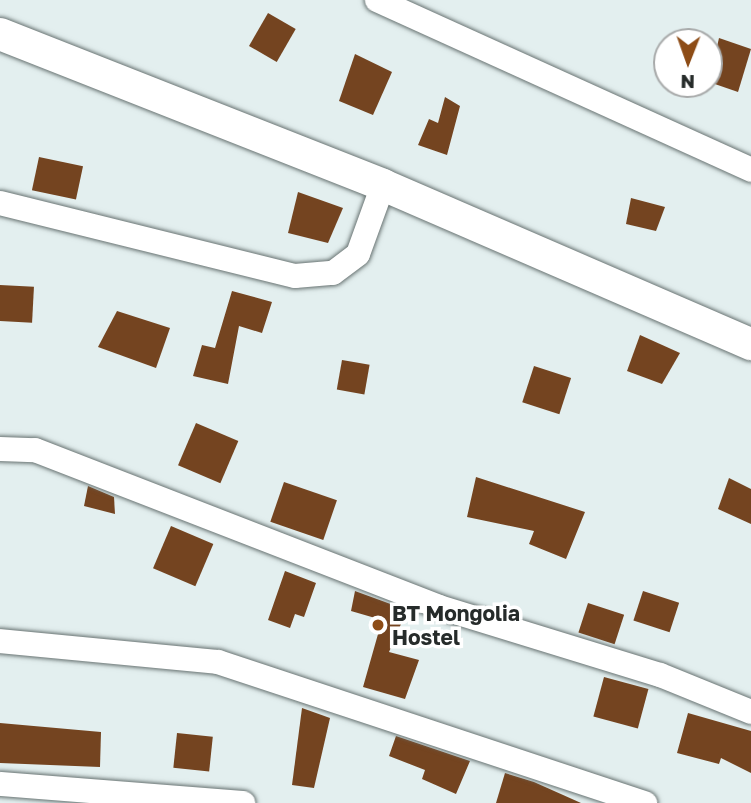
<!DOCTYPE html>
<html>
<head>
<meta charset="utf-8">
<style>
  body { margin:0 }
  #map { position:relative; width:751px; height:803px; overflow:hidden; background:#e3efef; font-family:"Golos Text",sans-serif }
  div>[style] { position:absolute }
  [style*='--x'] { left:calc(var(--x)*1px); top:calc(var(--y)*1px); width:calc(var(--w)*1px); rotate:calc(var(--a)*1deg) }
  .building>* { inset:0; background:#744420; transform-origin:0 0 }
  .roads { filter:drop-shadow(0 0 2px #687372) drop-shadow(0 0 2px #687372) }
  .minor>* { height:24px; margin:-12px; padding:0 12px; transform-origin:12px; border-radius:12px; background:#fff }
  .tertiary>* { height:32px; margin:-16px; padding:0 16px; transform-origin:16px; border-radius:16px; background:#fff }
  .dots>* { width:19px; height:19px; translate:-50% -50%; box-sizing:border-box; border:4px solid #fff; border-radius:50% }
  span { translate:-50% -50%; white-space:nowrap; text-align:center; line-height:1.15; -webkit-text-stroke:7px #fff; paint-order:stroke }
  .poi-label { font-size:21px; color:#262b2a; font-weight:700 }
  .left { translate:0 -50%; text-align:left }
  .north { position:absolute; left:653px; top:28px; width:70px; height:70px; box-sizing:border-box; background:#fff; border:2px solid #a8aaaa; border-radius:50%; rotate:181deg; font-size:19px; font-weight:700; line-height:28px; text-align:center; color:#262b2a }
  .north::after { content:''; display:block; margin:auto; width:24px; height:32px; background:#8d4c16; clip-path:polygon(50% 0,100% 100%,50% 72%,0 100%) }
</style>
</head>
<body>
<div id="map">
  <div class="building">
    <div style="left:268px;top:13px;width:32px;height:38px;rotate:30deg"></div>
    <div style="clip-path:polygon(719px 38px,751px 49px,738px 92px,709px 82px)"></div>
    <div style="clip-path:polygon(355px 54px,392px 72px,373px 115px,339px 101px)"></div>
    <div style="clip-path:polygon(445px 97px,460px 106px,447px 155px,418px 145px,429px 119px,438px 123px)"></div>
    <div style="left:39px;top:157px;width:45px;height:34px;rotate:12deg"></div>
    <div style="clip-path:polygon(298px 192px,343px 208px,328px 243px,288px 233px)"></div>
    <div style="clip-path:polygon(631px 198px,665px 207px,656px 231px,626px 224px)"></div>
    <div style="left:0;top:285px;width:34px;height:36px;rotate:3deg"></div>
    <div style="clip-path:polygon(232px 291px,272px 302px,262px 333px,239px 326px,228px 384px,193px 376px,202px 345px,215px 348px)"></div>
    <div style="clip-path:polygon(117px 311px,170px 328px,156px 368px,98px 347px)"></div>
    <div style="clip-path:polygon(640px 335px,680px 353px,662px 384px,627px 371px)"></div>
    <div style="left:342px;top:360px;width:28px;height:30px;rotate:10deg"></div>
    <div style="left:534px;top:366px;width:39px;height:38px;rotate:18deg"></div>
    <div style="left:196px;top:423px;width:46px;height:46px;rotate:23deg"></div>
    <div style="clip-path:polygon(476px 477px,585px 512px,566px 559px,529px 544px,534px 531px,467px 517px)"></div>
    <div style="clip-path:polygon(729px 478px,751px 489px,751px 524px,718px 509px)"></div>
    <div style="left:284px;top:482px;width:56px;height:42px;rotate:19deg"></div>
    <div style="clip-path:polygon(88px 486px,114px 497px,115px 514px,84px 506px)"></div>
    <div style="left:171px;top:526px;width:46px;height:46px;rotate:23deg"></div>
    <div style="clip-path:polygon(285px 571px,316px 583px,304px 617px,295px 614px,290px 628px,268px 620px)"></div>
    <div style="clip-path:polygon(355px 591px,407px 610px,389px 652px,419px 660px,405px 699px,363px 687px,382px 620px,351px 611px)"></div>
    <div style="left:643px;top:591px;width:38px;height:31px;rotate:18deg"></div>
    <div style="left:588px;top:603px;width:38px;height:31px;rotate:18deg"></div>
    <div style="left:604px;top:677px;width:46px;height:41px;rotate:15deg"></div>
    <div style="clip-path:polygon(302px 708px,330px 718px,314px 788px,292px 785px)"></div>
    <div style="clip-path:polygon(688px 713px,751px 731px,751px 773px,721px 758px,719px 764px,677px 753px)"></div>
    <div style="clip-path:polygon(0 723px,101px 732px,100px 767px,0 763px)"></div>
    <div style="left:177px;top:733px;width:36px;height:35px;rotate:6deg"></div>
    <div style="clip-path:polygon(396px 736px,470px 761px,456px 794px,422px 779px,425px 770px,389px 756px)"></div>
    <div style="clip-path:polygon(505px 773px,534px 782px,581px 803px,496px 803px)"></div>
  </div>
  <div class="roads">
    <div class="minor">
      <div style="--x:377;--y:0;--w:411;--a:24.4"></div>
      <div style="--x:0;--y:203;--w:304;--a:13.9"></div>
      <div style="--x:295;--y:276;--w:38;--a:-5"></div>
      <div style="--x:333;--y:273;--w:31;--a:-37"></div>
      <div style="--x:358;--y:254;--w:73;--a:-70.1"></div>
      <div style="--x:0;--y:449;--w:35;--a:2"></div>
      <div style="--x:35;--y:450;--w:433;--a:21.2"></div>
      <div style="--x:439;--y:607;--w:231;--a:17.1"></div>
      <div style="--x:660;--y:675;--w:98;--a:22.1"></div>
      <div style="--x:0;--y:641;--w:219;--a:5.5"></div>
      <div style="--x:218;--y:662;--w:450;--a:18.3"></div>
      <div style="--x:0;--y:784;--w:244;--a:4.5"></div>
    </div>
    <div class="tertiary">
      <div style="--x:0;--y:34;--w:412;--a:21.5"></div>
      <div style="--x:383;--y:185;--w:401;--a:23.4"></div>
    </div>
  </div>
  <div class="dots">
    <div style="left:378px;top:625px;background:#8d4c16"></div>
  </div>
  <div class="poi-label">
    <span class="left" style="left:392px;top:625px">BT Mongolia<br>Hostel</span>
  </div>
  <div class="north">N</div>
</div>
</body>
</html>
